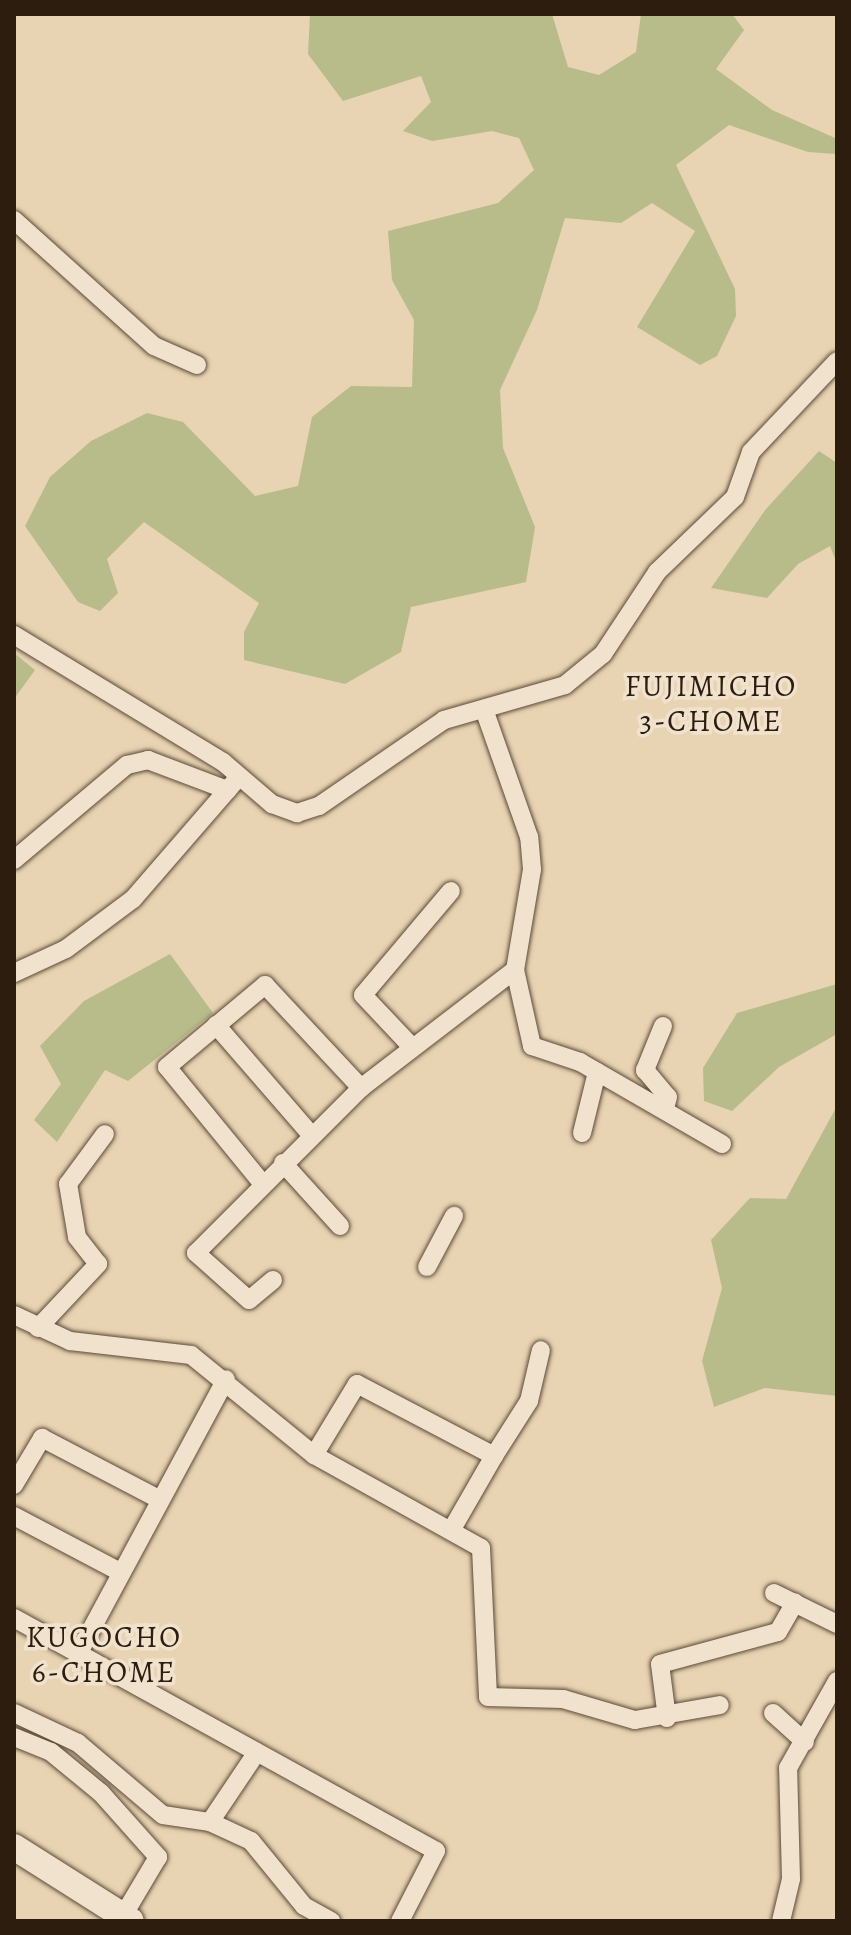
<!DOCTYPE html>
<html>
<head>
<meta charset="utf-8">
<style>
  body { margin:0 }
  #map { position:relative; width:851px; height:1935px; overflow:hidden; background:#e8d3b2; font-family:Alegreya,serif }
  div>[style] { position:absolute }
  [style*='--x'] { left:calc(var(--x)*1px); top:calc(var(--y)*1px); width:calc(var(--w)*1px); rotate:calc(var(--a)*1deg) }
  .green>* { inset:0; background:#b8bc8a }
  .roads { filter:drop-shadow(0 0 2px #5b4a37) drop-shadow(0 0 2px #5b4a37) }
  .street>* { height:18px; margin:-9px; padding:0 9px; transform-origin:9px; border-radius:9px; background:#f0e2cd }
  .secondary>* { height:26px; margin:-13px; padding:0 13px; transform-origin:13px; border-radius:13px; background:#f0e2cd }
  span { translate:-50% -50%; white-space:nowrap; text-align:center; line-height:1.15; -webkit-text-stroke:7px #f0e2cd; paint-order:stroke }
  .neighbourhood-label { font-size:30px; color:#2c1d0e; letter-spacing:2px }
  .frame { position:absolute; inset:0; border:16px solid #2c1d0e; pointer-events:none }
</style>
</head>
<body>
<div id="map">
  <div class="green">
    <div style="clip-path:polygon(310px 14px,552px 14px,568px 67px,599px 75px,636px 52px,641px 14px,732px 14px,744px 30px,716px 69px,772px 110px,835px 138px,836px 154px,808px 152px,729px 125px,676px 165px,735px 289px,736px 316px,717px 356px,700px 365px,637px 327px,695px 231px,652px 203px,621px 223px,565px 218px,537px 310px,500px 390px,503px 448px,535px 527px,526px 582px,411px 607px,401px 652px,345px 684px,244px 660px,244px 632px,259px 603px,144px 522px,107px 559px,118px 593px,100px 611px,78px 602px,25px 526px,50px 477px,91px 441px,147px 413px,183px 422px,255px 496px,298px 486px,312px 417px,351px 386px,412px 387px,414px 320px,392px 280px,388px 231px,498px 203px,534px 170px,519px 138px,492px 131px,432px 141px,403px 131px,431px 102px,421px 76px,343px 101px,308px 54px)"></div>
    <div style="clip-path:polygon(819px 451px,837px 463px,837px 564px,830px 546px,798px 564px,767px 598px,711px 588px,766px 509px)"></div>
    <div style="clip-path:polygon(14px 653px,35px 670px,14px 699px)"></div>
    <div style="clip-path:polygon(170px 954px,213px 1013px,128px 1081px,105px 1070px,57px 1142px,34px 1120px,61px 1084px,40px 1046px,84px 1001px)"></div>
    <div style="clip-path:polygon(837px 984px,837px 1034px,779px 1067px,732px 1111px,704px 1101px,703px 1068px,737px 1013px)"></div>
    <div style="clip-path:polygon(837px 1106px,837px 1396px,765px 1388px,714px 1407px,702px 1361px,722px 1288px,711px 1240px,750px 1198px,786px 1199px)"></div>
  </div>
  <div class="roads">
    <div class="street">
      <div style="--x:14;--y:220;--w:188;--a:42"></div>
      <div style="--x:154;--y:346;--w:47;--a:23.8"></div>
      <div style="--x:14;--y:635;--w:245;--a:31.3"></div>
      <div style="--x:223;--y:762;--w:65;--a:40.6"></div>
      <div style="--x:272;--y:804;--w:27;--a:20"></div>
      <div style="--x:297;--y:813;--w:23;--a:-18"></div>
      <div style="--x:319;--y:806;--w:152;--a:-34.5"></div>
      <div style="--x:444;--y:720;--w:126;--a:-16.1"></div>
      <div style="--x:565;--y:685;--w:49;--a:-39.2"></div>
      <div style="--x:603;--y:654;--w:98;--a:-56.6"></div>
      <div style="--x:657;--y:572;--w:108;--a:-43.9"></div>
      <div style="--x:735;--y:497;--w:48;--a:-70.4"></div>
      <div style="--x:751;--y:452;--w:125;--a:-46.6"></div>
      <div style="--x:14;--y:860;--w:148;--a:-40.1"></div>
      <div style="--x:127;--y:765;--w:22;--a:-13"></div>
      <div style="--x:148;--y:760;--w:85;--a:20.8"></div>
      <div style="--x:515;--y:970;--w:78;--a:77.4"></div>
      <div style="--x:532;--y:1046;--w:51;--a:18.4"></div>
      <div style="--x:580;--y:1062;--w:164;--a:30"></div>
      <div style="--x:14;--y:973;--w:57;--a:-24.8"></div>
      <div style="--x:66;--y:949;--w:84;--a:-36.7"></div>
      <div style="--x:133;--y:899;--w:157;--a:-49.1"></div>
      <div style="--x:216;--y:1025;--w:147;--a:49.1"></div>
      <div style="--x:663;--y:1026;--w:48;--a:112.2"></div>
      <div style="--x:645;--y:1070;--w:35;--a:50"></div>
      <div style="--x:668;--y:1097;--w:11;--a:105"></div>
      <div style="--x:411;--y:1046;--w:70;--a:-133.3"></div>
      <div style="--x:363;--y:995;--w:136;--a:-49.8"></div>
      <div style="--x:582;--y:1133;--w:63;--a:-76.2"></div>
      <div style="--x:283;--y:1163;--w:85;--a:47.9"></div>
      <div style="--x:262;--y:1183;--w:150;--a:-129.3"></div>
      <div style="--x:167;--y:1067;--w:128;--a:-39.9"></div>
      <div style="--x:265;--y:985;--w:141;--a:47"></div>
      <div style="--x:427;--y:1267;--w:58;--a:-62.1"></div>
      <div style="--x:273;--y:1280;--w:31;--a:140"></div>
      <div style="--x:249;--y:1300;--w:71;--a:-138.4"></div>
      <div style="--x:196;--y:1253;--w:233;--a:-45"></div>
      <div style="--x:361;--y:1088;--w:194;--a:-37.5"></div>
      <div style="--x:515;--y:970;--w:102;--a:-80.4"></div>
      <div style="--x:532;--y:869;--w:32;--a:-95"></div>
      <div style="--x:529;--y:837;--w:136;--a:-109.4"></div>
      <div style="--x:14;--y:1315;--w:62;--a:24.9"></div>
      <div style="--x:70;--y:1341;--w:122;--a:6.6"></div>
      <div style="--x:191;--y:1355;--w:159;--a:39.1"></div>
      <div style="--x:314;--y:1455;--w:191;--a:29.1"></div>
      <div style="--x:481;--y:1548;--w:149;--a:87.3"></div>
      <div style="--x:488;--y:1697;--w:75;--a:1.5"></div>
      <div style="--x:563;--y:1699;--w:75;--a:16.3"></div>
      <div style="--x:635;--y:1720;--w:86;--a:-10"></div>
      <div style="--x:38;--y:1328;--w:88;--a:-46.8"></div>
      <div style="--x:98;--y:1264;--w:34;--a:-128"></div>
      <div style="--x:77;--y:1237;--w:54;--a:-99.6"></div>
      <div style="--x:68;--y:1184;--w:62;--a:-53.5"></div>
      <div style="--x:314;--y:1455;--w:83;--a:-58.8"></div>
      <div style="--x:357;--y:1384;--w:155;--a:27.7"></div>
      <div style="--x:494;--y:1456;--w:84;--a:119.9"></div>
      <div style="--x:494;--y:1456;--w:65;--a:-57.5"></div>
      <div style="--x:529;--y:1401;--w:52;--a:-76.8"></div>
      <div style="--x:14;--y:1485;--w:55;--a:-59.2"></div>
      <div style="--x:42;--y:1438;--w:130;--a:27.6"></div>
      <div style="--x:14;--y:1516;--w:120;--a:27.8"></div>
      <div style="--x:774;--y:1593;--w:70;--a:26.2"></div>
      <div style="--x:14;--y:1618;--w:482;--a:28.9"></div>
      <div style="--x:436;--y:1851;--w:79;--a:117.2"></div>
      <div style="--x:78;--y:1654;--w:312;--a:-61.7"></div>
      <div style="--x:14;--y:1713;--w:71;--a:25.1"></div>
      <div style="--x:78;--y:1743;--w:111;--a:40.3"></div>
      <div style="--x:163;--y:1815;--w:48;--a:8.5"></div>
      <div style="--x:210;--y:1822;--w:45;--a:24.9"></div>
      <div style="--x:251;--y:1841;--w:84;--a:50.8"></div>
      <div style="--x:304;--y:1906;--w:31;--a:29"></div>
      <div style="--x:773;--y:1713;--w:43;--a:42.2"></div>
      <div style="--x:667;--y:1718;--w:54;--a:-97.4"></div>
      <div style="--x:660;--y:1664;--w:122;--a:-15.2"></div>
      <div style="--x:778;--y:1632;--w:34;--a:-60"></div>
      <div style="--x:14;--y:1737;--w:40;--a:22"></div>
      <div style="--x:51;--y:1752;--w:65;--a:39.4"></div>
      <div style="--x:101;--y:1793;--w:86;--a:48.3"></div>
      <div style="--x:158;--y:1857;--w:74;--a:120.7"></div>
      <div style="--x:210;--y:1822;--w:84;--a:-56.1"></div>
      <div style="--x:781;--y:1921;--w:43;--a:-76.6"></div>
      <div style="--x:791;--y:1879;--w:111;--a:-91.5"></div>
      <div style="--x:788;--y:1768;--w:100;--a:-60.6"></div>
    </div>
    <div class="secondary">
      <div style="--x:14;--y:1847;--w:138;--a:32.3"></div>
    </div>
  </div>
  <div class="neighbourhood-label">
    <span style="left:711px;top:703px">FUJIMICHO<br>3-CHOME</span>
    <span style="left:104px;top:1654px">KUGOCHO<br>6-CHOME</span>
  </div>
  <div class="frame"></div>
</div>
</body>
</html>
